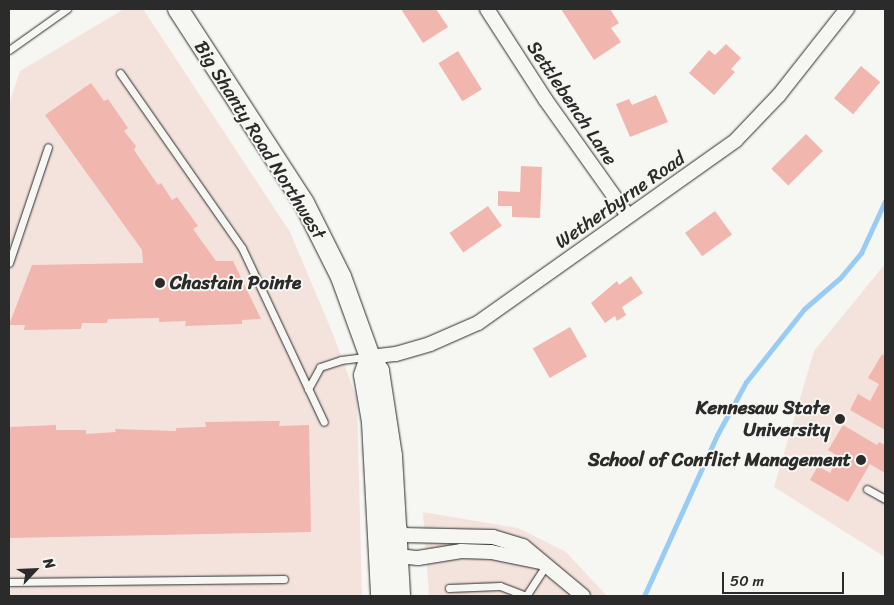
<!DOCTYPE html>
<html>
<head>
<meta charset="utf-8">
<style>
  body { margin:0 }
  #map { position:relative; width:894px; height:605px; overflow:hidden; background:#f6f6f2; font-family:Sriracha,sans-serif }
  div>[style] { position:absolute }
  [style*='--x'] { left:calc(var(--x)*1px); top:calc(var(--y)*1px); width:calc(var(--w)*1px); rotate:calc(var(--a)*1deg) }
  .built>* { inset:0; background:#f4e3dd }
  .stream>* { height:5px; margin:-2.5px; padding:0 2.5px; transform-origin:2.5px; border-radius:2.5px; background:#98ccf5 }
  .building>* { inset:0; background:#f1b6ad; transform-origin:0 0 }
  .roads { filter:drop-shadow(0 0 1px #2b2b2b) drop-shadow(0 0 1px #2b2b2b) }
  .lane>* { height:7px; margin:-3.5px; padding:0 3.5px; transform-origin:3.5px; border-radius:3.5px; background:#f6f6f2 }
  .street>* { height:14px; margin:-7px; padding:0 7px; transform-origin:7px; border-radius:7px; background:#f6f6f2 }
  .secondary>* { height:20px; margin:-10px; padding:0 10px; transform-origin:10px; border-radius:10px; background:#f6f6f2 }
  .dots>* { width:14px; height:14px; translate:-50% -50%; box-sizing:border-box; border:2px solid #f6f6f2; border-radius:50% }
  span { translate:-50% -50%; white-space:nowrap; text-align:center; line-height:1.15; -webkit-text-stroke:4px #f6f6f2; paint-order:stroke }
  .street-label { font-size:19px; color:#2b2b2b }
  .poi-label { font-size:19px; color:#2b2b2b; font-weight:700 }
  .left { translate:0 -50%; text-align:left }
  .right { translate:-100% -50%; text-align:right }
  .frame { position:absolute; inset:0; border:10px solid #2b2b2b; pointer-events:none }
  .north { position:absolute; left:10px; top:545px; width:50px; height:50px; -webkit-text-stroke:4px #f6f6f2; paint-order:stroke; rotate:65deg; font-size:14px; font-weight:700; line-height:20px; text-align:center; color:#2b2b2b }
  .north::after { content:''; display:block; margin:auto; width:18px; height:22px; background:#2b2b2b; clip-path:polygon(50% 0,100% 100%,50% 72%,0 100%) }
  .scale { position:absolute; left:722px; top:572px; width:122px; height:22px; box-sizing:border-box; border:2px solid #2b2b2b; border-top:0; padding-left:6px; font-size:15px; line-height:18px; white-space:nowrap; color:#2b2b2b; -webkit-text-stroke:4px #f6f6f2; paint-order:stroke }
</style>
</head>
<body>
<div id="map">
  <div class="built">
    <div style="clip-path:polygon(124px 9px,143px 9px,290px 232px,333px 334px,357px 399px,362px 596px,9px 596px,9px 104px,20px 71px)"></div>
    <div style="clip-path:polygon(885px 264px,885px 557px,774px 487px,814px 351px)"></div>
    <div style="clip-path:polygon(423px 512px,518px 528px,566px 552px,607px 596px,429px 596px)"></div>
  </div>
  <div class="stream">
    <div style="--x:644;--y:596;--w:177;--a:-65.6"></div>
    <div style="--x:717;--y:435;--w:60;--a:-61.3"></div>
    <div style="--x:746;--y:382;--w:93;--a:-51.5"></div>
    <div style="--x:804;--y:309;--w:48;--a:-40.7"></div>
    <div style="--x:840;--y:278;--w:33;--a:-50"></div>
    <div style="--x:861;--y:253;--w:57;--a:-65.2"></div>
  </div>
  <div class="building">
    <div style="clip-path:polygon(401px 9px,436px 9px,448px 27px,423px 43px)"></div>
    <div style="clip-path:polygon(561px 9px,610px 9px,619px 23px,611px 28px,621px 42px,594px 60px)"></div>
    <div style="clip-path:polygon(726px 44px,741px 58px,731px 69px,735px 72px,714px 95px,689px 73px,709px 50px,715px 55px)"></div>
    <div style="left:458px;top:51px;width:45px;height:23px;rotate:58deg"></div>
    <div style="left:861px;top:66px;width:25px;height:42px;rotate:40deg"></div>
    <div style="clip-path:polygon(91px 83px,104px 101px,108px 99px,128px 128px,124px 131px,136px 146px,134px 150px,158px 185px,161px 183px,172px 200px,177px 197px,198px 226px,193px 229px,216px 261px,233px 261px,261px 319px,242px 320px,242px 324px,185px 326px,186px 321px,159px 322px,159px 318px,108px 319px,107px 323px,82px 323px,81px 329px,24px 330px,25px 325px,9px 325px,32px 265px,143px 263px,142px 250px,45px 115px)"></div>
    <div style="clip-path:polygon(656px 95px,668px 122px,630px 137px,616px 104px,629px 99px,632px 105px)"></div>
    <div style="left:806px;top:134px;width:24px;height:49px;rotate:45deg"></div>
    <div style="clip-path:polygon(521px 166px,542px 167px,540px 218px,512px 217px,512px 206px,498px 206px,498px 191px,520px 192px)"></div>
    <div style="left:488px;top:206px;width:24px;height:47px;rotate:55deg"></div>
    <div style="left:715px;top:211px;width:29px;height:37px;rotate:54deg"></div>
    <div style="clip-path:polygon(631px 276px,643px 293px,622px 307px,626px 315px,617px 321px,615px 316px,605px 323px,591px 303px,617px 281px,619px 285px)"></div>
    <div style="left:570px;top:327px;width:34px;height:43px;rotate:60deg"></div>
    <div style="clip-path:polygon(882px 354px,885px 356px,885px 430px,850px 410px,858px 394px,870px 401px,879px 384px,868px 378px)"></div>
    <div style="clip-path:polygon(280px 421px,279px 426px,309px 425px,311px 532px,9px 538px,9px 427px,56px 425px,56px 430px,86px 430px,86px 434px,116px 432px,115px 429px,176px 431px,176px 428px,206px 427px,205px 422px)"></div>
    <div style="clip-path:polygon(843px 425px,877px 445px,879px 442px,885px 445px,885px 473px,870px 464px,848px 502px,810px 480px,818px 466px,830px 473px,839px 457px,828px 450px)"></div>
  </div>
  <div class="roads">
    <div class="lane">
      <div style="--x:9;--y:50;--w:71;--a:-35.3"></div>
      <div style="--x:120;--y:73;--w:213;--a:55.1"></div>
      <div style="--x:242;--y:248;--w:192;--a:64.8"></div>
      <div style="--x:9;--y:263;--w:122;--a:-71.4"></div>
      <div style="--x:308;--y:389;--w:25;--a:-61"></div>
      <div style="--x:320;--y:367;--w:22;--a:-18"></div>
      <div style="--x:341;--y:360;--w:26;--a:-7"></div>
      <div style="--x:867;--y:489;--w:21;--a:29"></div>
      <div style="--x:9;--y:582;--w:275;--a:-0.6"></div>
      <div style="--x:449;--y:588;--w:51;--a:-2.2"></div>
      <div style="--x:500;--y:586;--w:28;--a:21"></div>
      <div style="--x:526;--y:596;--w:37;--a:-57"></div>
    </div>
    <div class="street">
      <div style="--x:487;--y:9;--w:107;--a:57.2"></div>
      <div style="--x:545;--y:99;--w:143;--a:54.6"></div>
      <div style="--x:370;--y:357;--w:26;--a:-7"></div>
      <div style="--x:396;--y:354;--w:35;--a:-16"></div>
      <div style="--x:430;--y:344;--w:52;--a:-23.6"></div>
      <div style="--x:478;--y:323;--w:316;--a:-35.3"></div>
      <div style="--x:736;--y:140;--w:62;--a:-46.3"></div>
      <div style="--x:779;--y:95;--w:110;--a:-51.7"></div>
      <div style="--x:397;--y:522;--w:14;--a:69"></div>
      <div style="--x:402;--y:535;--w:91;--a:1.3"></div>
      <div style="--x:493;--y:537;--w:31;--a:17"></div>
      <div style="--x:523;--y:546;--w:78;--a:39.8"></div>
      <div style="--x:398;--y:556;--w:20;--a:6"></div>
      <div style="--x:418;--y:558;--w:44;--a:-9.2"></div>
      <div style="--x:461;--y:551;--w:30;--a:2"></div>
      <div style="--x:491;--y:552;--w:50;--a:11.5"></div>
    </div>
    <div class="secondary">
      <div style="--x:178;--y:9;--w:231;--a:57"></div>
      <div style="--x:304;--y:203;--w:83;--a:63.4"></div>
      <div style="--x:341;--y:277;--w:85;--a:70.1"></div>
      <div style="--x:370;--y:357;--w:17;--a:57"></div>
      <div style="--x:379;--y:371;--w:86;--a:81.3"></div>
      <div style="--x:392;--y:456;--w:140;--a:86.7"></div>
      <div style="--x:370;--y:357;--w:19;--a:108"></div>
      <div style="--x:364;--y:375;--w:48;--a:80.3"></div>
      <div style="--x:372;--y:422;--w:174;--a:87"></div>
    </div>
  </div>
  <div class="dots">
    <div style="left:160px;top:283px;background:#2b2b2b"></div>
    <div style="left:840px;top:419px;background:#2b2b2b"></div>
    <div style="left:861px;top:460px;background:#2b2b2b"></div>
  </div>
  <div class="street-label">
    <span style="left:572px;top:103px;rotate:56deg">Settlebench Lane</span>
    <span style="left:260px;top:140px;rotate:58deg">Big Shanty Road Northwest</span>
    <span style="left:620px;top:200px;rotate:-35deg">Wetherbyrne Road</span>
  </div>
  <div class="poi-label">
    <span class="left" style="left:170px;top:283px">Chastain Pointe</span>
    <span class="right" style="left:830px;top:419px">Kennesaw State<br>University</span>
    <span class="right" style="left:851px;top:460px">School of Conflict Management</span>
  </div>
  <div class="frame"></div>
  <div class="north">N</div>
  <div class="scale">50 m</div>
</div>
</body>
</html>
